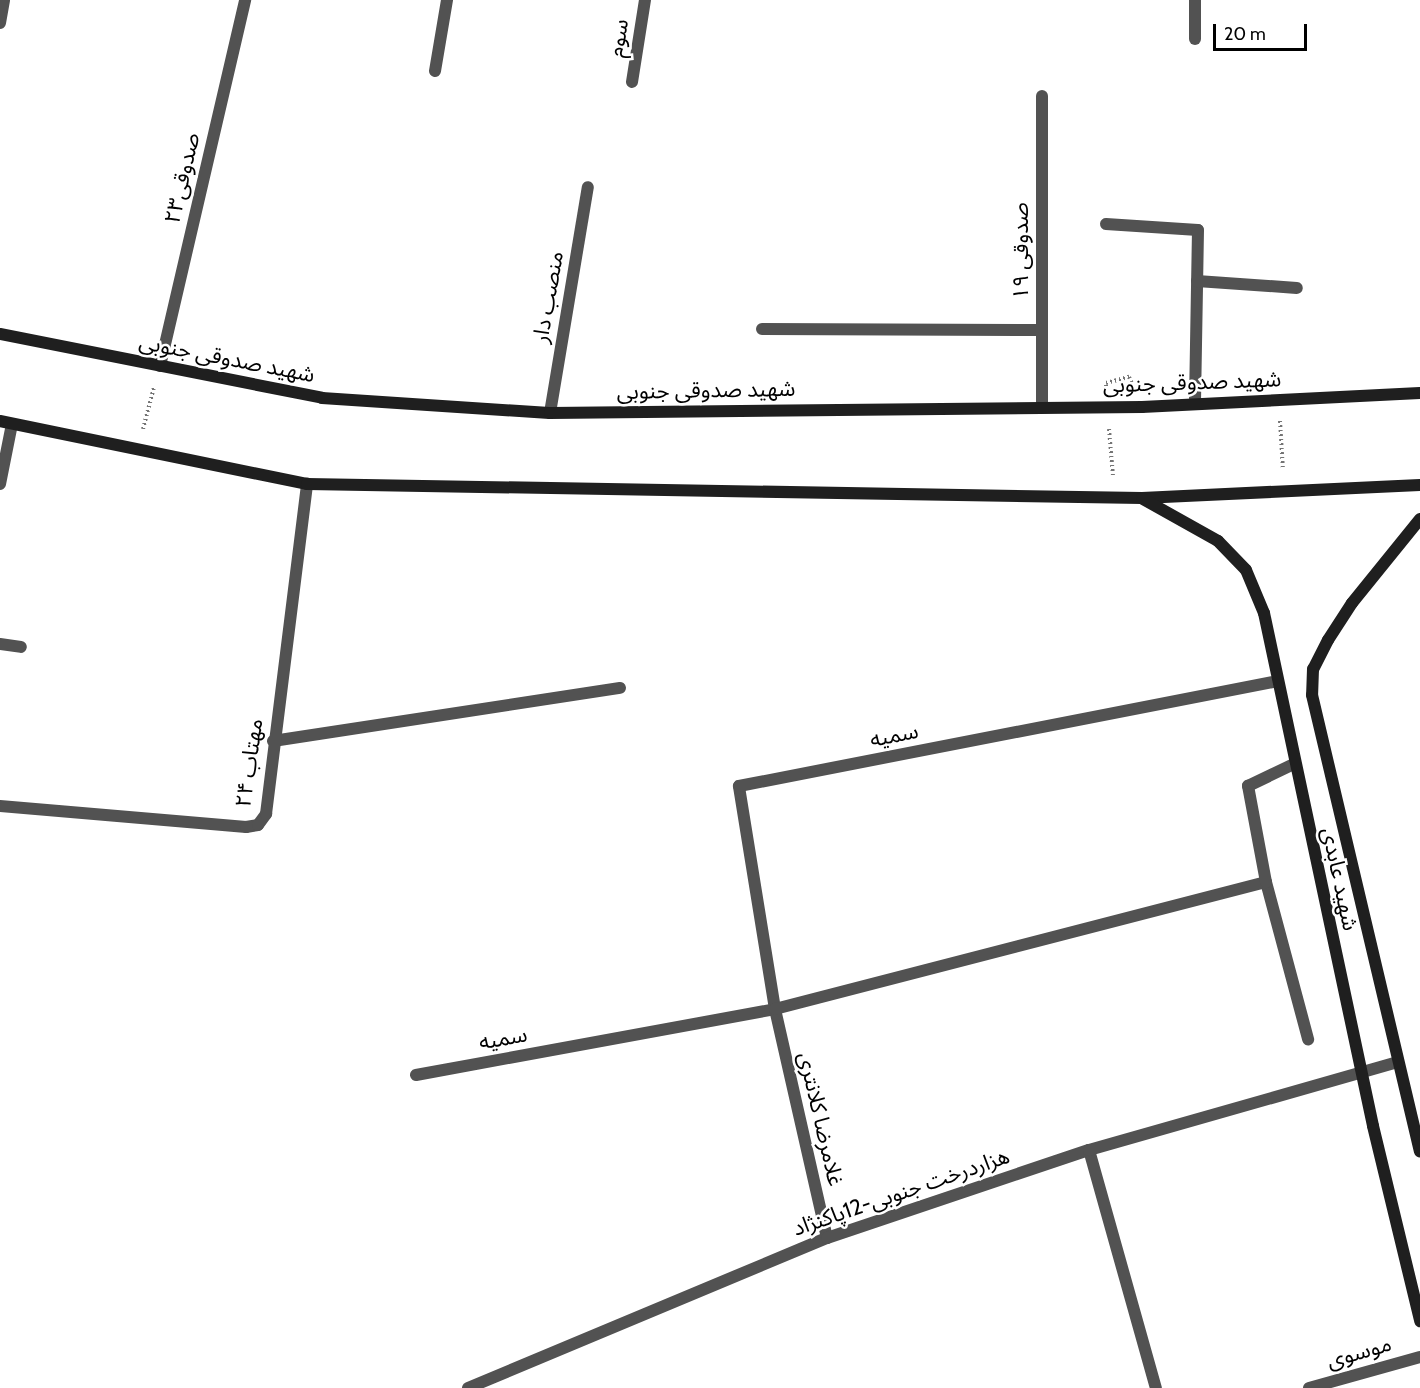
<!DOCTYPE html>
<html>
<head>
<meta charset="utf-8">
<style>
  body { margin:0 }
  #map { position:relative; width:1420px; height:1388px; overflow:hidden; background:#fff; font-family:Cabin,"Noto Sans Arabic",sans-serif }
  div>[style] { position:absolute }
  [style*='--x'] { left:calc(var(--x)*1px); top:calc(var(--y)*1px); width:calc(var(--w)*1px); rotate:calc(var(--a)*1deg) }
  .path>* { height:4px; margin-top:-2px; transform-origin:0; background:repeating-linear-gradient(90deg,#747474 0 1.5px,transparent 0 4.5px) }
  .street>* { height:12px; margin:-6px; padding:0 6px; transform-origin:6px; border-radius:6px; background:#525252 }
  .secondary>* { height:12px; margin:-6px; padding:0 6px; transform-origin:6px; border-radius:6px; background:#1f1f1f }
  span { translate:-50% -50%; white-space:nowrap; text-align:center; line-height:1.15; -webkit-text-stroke:5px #fff; paint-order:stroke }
  .street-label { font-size:22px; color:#000 }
  .scale { position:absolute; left:1213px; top:24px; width:94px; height:27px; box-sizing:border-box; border:3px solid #000; border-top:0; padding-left:8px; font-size:18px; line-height:21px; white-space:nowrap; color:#000; -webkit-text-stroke:4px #fff; paint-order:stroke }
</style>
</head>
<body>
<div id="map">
  <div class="path">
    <div style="--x:1106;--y:386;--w:3;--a:-90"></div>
    <div style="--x:1106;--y:383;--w:24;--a:-15"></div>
    <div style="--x:1129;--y:377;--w:8;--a:67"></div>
    <div style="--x:1280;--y:421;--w:49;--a:86.5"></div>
    <div style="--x:143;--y:429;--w:43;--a:-75.3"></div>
    <div style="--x:1109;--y:429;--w:47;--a:85.1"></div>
  </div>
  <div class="street">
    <div style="--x:1195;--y:0;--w:39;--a:90"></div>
    <div style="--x:0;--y:23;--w:23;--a:-80"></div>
    <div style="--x:435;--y:71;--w:72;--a:-80.4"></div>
    <div style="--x:632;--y:82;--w:83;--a:-81"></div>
    <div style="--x:1106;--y:224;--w:92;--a:3.7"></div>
    <div style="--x:1198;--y:230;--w:174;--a:91"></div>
    <div style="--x:1197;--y:281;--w:100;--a:4"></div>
    <div style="--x:762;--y:329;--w:280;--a:0.2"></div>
    <div style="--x:160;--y:366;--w:376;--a:-76.9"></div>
    <div style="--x:1042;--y:406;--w:310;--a:-90"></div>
    <div style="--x:550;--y:413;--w:229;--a:-80.5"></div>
    <div style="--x:0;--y:484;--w:61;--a:-78.7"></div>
    <div style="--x:0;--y:644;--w:21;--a:8"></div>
    <div style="--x:273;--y:741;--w:351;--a:-8.7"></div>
    <div style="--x:0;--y:806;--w:247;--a:4.9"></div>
    <div style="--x:246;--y:827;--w:12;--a:-9"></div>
    <div style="--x:258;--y:825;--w:14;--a:-54"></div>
    <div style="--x:266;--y:814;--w:333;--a:-82.9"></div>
    <div style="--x:1266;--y:882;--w:163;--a:75"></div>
    <div style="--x:416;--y:1075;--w:365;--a:-10.4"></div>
    <div style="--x:775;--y:1009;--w:226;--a:-99.2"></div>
    <div style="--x:739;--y:786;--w:549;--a:-11.02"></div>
    <div style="--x:1089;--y:1150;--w:247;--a:74.3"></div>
    <div style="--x:827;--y:1238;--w:235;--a:-102.8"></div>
    <div style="--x:775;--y:1009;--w:507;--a:-14.5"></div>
    <div style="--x:1266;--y:882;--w:98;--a:-100.6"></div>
    <div style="--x:1248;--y:786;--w:51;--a:-25.6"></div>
    <div style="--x:468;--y:1388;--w:389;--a:-22.7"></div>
    <div style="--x:827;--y:1238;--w:276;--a:-18.6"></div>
    <div style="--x:1089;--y:1150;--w:321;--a:-15.9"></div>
    <div style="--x:1309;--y:1388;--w:115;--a:-15.6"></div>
  </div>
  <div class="secondary">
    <div style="--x:0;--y:334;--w:328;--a:11.2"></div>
    <div style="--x:322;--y:398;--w:228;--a:3.8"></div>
    <div style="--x:550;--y:413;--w:592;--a:-0.58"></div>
    <div style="--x:1142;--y:407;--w:278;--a:-2.9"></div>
    <div style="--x:0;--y:421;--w:313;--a:11.6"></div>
    <div style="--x:307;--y:484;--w:835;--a:0.96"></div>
    <div style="--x:1142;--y:498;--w:278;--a:-2.7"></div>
    <div style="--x:1143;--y:499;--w:86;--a:29.2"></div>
    <div style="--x:1218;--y:541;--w:40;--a:46"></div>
    <div style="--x:1246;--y:570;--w:47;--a:67.3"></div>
    <div style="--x:1264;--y:613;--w:524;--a:78"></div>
    <div style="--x:1373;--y:1126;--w:201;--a:76.4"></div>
    <div style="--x:1420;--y:519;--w:108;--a:129"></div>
    <div style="--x:1352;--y:603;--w:44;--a:123"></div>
    <div style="--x:1328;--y:640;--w:33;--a:117"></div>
    <div style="--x:1313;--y:669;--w:26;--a:92"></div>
    <div style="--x:1312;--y:695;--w:469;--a:76.7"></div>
  </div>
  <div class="street-label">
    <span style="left:618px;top:38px;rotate:-81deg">سوم</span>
    <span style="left:182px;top:178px;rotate:-77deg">صدوقی۲۳</span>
    <span style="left:1021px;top:251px;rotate:-90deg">صدوقی ۱۹</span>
    <span style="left:548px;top:297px;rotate:-80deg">منصب دار</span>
    <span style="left:227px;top:358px;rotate:11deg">شهید صدوقی جنوبی</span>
    <span style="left:1192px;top:382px;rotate:-2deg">شهید صدوقی جنوبی</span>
    <span style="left:706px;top:390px;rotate:-1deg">شهید صدوقی جنوبی</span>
    <span style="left:894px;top:735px;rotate:-11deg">سمیه</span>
    <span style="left:249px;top:763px;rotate:-82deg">مهتاب ۲۴</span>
    <span style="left:1340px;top:879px;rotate:78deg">شهید عابدی</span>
    <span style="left:503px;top:1038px;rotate:-10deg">سمیه</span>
    <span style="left:821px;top:1119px;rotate:77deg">غلامرضا کلانتری</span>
    <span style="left:901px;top:1192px;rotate:-19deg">هزاردرخت جنوبی-12پاکنژاد</span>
    <span style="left:1359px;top:1352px;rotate:-16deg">موسوی</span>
  </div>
  <div class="scale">20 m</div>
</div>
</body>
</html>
